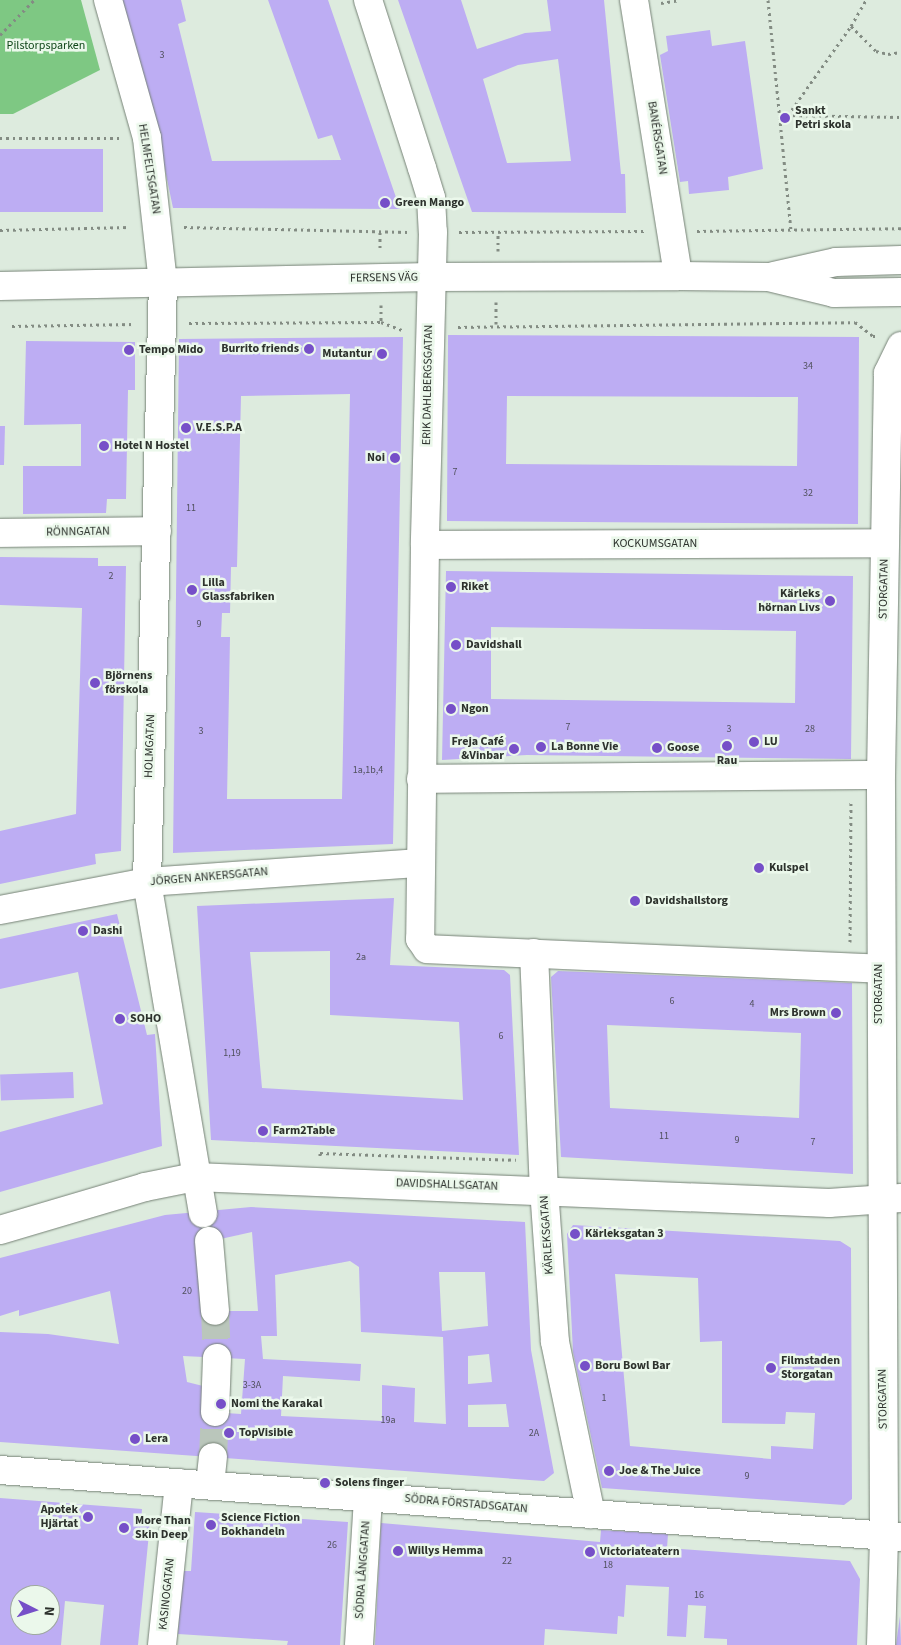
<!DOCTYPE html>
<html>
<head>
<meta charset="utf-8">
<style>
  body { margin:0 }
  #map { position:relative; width:901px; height:1645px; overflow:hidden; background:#ddebde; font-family:"Source Sans 3",sans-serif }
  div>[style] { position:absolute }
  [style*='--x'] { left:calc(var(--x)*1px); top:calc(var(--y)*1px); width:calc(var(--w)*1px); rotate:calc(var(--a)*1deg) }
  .green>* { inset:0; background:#7ec883 }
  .building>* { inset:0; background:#bdadf3; transform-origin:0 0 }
  .minor-tunnel>* { height:28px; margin-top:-14px; transform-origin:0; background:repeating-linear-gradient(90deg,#bac6bb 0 28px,transparent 0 42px) }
  .path>* { height:3px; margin-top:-1.5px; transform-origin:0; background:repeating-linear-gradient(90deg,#838c83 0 2.5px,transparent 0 6.5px) }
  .roads { filter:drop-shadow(0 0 1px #768276) drop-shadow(0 0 1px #768276) }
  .minor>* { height:28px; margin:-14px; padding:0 14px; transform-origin:14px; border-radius:14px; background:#fff }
  .major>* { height:28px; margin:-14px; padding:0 14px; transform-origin:14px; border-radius:14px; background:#fff }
  .dots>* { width:14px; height:14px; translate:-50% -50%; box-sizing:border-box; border:2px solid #ebf8eb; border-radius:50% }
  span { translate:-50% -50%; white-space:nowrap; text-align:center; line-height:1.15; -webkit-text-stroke:5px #ebf8eb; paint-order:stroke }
  .number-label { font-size:10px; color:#51515e }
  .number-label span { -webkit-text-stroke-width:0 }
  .park-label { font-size:12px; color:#104619 }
  .poi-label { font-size:12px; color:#2d322d; font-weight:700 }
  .left { translate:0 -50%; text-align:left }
  .right { translate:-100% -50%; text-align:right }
  .street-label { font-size:12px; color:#2d322d }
  .north { position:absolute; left:10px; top:1585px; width:50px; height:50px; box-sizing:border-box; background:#ebf8eb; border:1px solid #9fa99f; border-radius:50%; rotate:95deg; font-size:14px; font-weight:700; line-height:20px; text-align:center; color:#2d322d }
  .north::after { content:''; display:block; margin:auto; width:18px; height:22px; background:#764fc8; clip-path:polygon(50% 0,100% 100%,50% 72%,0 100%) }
</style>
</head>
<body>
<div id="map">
  <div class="green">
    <div style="clip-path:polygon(0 0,81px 0,100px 70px,13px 114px,0 114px)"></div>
  </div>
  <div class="building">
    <div style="clip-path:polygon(120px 0,181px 0,186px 21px,178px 24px,212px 161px,341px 160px,332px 135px,318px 139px,268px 0,328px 0,400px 209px,173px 208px,154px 117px)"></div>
    <div style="clip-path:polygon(evenodd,398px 0,461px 0,477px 49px,525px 33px,551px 31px,547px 0,604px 0,621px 174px,625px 174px,626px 213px,472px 212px,398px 0,558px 59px,571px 161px,507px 163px,483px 79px,518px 65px,558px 59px)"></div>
    <div style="clip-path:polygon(710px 30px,712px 46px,745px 41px,763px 169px,728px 177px,729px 190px,689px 194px,688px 181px,680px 182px,660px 55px,668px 51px,666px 36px)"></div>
    <div style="left:0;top:149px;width:103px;height:63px"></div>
    <div style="clip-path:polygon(evenodd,448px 335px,859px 337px,858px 524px,447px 521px,448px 335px,507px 396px,798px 397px,797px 466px,506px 464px,507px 396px)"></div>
    <div style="clip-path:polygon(evenodd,403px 337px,393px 844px,173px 853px,179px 339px,403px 337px,350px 394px,342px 799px,227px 799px,230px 637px,221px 637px,222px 613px,230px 613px,231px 567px,237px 567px,241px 396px,350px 394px)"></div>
    <div style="clip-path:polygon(26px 341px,135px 342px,135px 390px,128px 390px,126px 499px,107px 499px,106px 513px,23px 514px,23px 466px,81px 466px,81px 424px,24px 425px)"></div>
    <div style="clip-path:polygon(0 426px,5px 426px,4px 465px,0 465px)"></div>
    <div style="clip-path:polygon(0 557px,98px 558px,98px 566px,126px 566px,121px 851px,95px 854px,96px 864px,0 884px,0 831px,76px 814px,82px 608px,0 605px)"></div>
    <div style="clip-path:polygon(evenodd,446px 571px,853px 576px,851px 759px,527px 755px,442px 760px,446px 571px,491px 627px,796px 631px,795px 703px,491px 699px,491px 627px)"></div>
    <div style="clip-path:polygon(evenodd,394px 898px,390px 965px,504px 970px,510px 975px,519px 1155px,211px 1140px,197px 906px,394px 898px,330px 951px,330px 1015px,459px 1022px,463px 1100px,262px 1088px,250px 952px,330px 951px)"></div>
    <div style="clip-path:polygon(117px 914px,147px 1035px,155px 1034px,162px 1146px,0 1192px,0 1132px,103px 1104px,78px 972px,0 989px,0 939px)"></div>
    <div style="clip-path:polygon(evenodd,558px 971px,852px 983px,853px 1174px,561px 1157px,551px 977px,558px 971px,607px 1025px,801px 1033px,799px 1118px,610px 1108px,607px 1025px)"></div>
    <div style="left:73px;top:1072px;width:26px;height:73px;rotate:88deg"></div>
    <div style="clip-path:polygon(evenodd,251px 1207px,525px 1222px,531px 1350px,554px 1473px,544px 1481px,0 1442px,0 1332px,48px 1334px,119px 1344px,110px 1291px,19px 1316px,19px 1310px,0 1316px,0 1258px,165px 1215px,251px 1207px,252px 1232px,258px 1311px,201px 1311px,198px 1244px,252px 1232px,251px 1207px,350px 1261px,359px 1267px,361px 1332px,443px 1337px,446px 1424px,414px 1422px,415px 1388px,382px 1385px,382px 1421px,281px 1416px,283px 1376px,360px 1381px,361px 1364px,263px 1359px,261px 1336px,277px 1336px,275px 1275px,350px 1261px,251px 1207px,439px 1272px,485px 1272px,488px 1326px,442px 1331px,439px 1272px,251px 1207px,489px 1354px,492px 1382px,468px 1384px,468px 1356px,489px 1354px,251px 1207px,183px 1356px,245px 1359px,241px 1414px,210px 1412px,211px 1388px,187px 1382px,183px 1356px,251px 1207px,506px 1404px,509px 1427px,468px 1427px,468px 1405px,506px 1404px)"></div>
    <div style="clip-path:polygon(evenodd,573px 1225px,840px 1241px,851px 1248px,852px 1499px,844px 1505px,602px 1488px,573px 1352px,567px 1234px,573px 1225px,615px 1274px,698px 1278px,700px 1342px,722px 1341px,722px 1423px,785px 1424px,786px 1412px,815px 1413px,813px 1449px,771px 1446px,771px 1459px,630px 1446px,615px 1274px)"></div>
    <div style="clip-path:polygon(evenodd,0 1498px,142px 1509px,141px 1522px,150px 1523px,138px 1645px,100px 1645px,104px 1605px,65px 1601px,61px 1645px,0 1645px,0 1498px,20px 1595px,50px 1595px,50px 1625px,20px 1625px,20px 1595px)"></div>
    <div style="clip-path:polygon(195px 1512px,348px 1522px,340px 1645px,287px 1645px,288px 1641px,178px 1634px,182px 1571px,191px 1571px)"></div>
    <div style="clip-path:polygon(381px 1523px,600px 1542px,601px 1530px,668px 1534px,667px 1548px,850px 1561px,860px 1579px,857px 1645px,727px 1645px,727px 1639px,704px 1638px,706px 1606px,688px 1605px,686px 1637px,667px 1636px,669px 1587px,626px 1585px,624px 1617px,618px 1616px,617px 1634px,545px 1629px,544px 1645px,375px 1645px)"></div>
    <div style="clip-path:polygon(900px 1616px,901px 1645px,896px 1645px)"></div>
  </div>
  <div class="minor-tunnel">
    <div style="--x:215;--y:1311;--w:47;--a:87.6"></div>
    <div style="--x:213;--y:1457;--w:45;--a:-87.5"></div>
  </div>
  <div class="path">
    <div style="--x:768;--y:0;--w:230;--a:84.3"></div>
    <div style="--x:661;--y:3;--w:19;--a:-9"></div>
    <div style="--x:851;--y:26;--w:35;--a:45"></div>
    <div style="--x:876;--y:51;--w:12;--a:14"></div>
    <div style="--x:888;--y:54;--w:13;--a:-9"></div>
    <div style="--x:0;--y:35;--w:49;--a:-45.8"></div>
    <div style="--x:780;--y:115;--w:121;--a:0.9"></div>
    <div style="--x:788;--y:115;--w:109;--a:-54.7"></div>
    <div style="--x:851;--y:26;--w:30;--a:-60"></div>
    <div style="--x:0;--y:138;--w:119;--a:0"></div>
    <div style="--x:184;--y:227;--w:224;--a:1.3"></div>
    <div style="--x:0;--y:230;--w:130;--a:-1.3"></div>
    <div style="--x:697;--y:231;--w:204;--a:-0.8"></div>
    <div style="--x:380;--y:232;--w:19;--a:90"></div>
    <div style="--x:459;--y:232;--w:186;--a:-0.3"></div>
    <div style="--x:498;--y:251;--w:19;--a:-90"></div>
    <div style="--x:381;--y:305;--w:17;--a:90"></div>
    <div style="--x:189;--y:323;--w:192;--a:-0.3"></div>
    <div style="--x:381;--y:322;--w:25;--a:21"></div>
    <div style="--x:496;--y:324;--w:22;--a:-90"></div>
    <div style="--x:12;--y:326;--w:123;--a:-0.9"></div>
    <div style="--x:458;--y:327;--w:397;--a:-0.7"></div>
    <div style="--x:855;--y:322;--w:23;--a:38"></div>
    <div style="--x:873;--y:336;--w:5;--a:0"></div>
    <div style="--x:850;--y:942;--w:141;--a:-89.6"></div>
    <div style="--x:320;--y:1156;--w:3;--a:-90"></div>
    <div style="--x:320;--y:1153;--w:196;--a:2"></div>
  </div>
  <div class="roads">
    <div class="minor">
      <div style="--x:108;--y:0;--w:143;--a:74.2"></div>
      <div style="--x:147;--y:138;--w:145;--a:83.7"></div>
      <div style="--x:163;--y:282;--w:600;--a:91.53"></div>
      <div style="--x:147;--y:882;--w:336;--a:80.4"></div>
      <div style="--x:368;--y:0;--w:176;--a:72.2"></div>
      <div style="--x:422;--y:168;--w:31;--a:73"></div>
      <div style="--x:431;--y:198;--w:34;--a:87"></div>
      <div style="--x:433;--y:232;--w:313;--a:91.5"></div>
      <div style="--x:425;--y:545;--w:394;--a:90.7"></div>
      <div style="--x:420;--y:939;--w:12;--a:55"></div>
      <div style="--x:427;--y:949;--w:452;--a:2.5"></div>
      <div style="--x:634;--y:0;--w:279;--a:80.9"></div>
      <div style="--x:0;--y:533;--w:157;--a:-0.7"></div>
      <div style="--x:425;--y:545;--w:460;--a:-0.2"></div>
      <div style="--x:421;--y:779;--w:460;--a:-0.5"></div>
      <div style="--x:0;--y:910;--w:150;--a:-10.8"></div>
      <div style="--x:147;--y:882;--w:274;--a:-4"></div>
      <div style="--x:534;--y:953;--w:236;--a:87.6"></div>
      <div style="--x:544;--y:1189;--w:153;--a:85.9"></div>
      <div style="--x:555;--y:1342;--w:176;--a:78.2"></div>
      <div style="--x:0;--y:1230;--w:151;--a:-16.5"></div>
      <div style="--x:145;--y:1187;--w:51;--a:-11.3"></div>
      <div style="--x:195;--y:1177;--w:635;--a:2.35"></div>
      <div style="--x:829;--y:1203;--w:72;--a:-4"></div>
      <div style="--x:209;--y:1241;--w:70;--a:85.1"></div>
      <div style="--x:215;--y:1412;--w:54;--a:-87.9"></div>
      <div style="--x:0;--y:1470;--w:903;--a:4.25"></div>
      <div style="--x:210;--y:1485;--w:28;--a:-84"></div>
      <div style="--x:162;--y:1645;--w:163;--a:-84"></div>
      <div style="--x:359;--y:1645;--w:149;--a:-86.5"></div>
      <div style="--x:881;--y:1645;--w:108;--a:-88.4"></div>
      <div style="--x:884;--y:1537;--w:762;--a:-90.23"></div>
      <div style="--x:881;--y:775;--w:402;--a:-89"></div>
      <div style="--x:888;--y:373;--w:30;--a:-64"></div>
    </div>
    <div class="major">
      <div style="--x:774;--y:276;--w:64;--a:-12.7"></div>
      <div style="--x:836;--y:262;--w:65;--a:-1.8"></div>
      <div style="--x:0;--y:286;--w:431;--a:-1.2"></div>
      <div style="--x:431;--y:277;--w:247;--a:-0.2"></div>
      <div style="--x:678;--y:276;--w:90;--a:0.6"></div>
      <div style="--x:768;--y:277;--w:68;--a:13.6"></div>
      <div style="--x:834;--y:293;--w:67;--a:-0.9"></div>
    </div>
  </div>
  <div class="dots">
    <div style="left:785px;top:118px;background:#764fc8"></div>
    <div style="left:385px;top:203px;background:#764fc8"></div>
    <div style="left:309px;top:349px;background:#764fc8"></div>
    <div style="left:129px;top:350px;background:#764fc8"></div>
    <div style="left:382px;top:354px;background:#764fc8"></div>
    <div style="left:186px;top:428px;background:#764fc8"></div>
    <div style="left:104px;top:446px;background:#764fc8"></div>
    <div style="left:395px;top:458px;background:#764fc8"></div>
    <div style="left:451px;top:587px;background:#764fc8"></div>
    <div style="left:192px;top:590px;background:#764fc8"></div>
    <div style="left:830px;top:601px;background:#764fc8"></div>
    <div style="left:456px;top:645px;background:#764fc8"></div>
    <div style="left:95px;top:683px;background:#764fc8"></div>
    <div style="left:451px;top:709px;background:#764fc8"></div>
    <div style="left:754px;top:742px;background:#764fc8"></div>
    <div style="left:727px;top:746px;background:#764fc8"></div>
    <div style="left:541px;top:747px;background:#764fc8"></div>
    <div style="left:657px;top:748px;background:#764fc8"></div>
    <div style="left:514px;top:749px;background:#764fc8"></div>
    <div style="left:759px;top:868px;background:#764fc8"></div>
    <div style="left:635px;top:901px;background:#764fc8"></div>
    <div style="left:83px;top:931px;background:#764fc8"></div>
    <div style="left:836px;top:1013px;background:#764fc8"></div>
    <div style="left:120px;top:1019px;background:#764fc8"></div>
    <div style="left:263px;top:1131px;background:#764fc8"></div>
    <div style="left:575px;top:1234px;background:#764fc8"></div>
    <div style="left:585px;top:1366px;background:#764fc8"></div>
    <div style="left:771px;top:1368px;background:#764fc8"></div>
    <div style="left:221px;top:1404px;background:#764fc8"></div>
    <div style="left:229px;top:1433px;background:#764fc8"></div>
    <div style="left:135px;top:1439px;background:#764fc8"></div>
    <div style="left:609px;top:1471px;background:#764fc8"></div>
    <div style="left:325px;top:1483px;background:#764fc8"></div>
    <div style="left:88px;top:1517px;background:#764fc8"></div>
    <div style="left:211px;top:1525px;background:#764fc8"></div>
    <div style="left:124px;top:1528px;background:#764fc8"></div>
    <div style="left:398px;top:1551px;background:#764fc8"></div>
    <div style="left:590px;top:1552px;background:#764fc8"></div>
  </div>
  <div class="number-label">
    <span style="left:162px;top:56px">3</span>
    <span style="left:808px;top:367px">34</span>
    <span style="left:455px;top:473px">7</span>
    <span style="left:808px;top:494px">32</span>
    <span style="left:191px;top:509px">11</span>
    <span style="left:111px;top:577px">2</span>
    <span style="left:199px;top:625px">9</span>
    <span style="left:568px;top:728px">7</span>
    <span style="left:729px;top:730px">3</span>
    <span style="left:810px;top:730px">28</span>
    <span style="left:201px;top:732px">3</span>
    <span style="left:368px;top:771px">1a,1b,4</span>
    <span style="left:361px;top:958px">2a</span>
    <span style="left:672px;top:1002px">6</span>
    <span style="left:752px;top:1005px">4</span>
    <span style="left:501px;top:1037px">6</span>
    <span style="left:232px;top:1054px">1,19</span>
    <span style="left:664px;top:1137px">11</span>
    <span style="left:737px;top:1141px">9</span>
    <span style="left:813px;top:1143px">7</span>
    <span style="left:187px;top:1292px">20</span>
    <span style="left:252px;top:1386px">3-3A</span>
    <span style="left:604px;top:1399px">1</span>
    <span style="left:388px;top:1421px">19a</span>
    <span style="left:534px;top:1434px">2A</span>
    <span style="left:747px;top:1477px">9</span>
    <span style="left:332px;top:1546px">26</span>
    <span style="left:507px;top:1562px">22</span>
    <span style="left:608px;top:1566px">18</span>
    <span style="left:699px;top:1596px">16</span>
  </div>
  <div class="park-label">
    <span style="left:46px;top:46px">Pilstorpsparken</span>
  </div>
  <div class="poi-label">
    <span class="left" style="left:795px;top:118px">Sankt<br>Petri skola</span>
    <span class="left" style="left:395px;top:203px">Green Mango</span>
    <span class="right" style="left:299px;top:349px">Burrito friends</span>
    <span class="left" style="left:139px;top:350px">Tempo Mido</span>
    <span class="right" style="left:372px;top:354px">Mutantur</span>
    <span class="left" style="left:196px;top:428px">V.E.S.P.A</span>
    <span class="left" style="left:114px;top:446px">Hotel N Hostel</span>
    <span class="right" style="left:385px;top:458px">Noi</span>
    <span class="left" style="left:202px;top:590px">Lilla<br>Glassfabriken</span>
    <span class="left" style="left:461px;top:587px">Riket</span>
    <span class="right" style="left:820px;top:601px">Kärleks<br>hörnan Livs</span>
    <span class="left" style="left:466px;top:645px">Davidshall</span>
    <span class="left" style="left:105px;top:683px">Björnens<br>förskola</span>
    <span class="left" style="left:461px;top:709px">Ngon</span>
    <span class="right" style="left:504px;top:749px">Freja Café<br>&amp;Vinbar</span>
    <span class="left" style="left:764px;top:742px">LU</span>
    <span class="left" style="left:551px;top:747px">La Bonne Vie</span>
    <span class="left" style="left:667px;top:748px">Goose</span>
    <span style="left:727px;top:761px">Rau</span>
    <span class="left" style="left:769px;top:868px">Kulspel</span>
    <span class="left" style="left:645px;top:901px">Davidshallstorg</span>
    <span class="left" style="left:93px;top:931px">Dashi</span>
    <span class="right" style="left:826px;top:1013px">Mrs Brown</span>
    <span class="left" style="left:130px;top:1019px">SOHO</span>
    <span class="left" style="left:273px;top:1131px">Farm2Table</span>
    <span class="left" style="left:585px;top:1234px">Kärleksgatan 3</span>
    <span class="left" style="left:781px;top:1368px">Filmstaden<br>Storgatan</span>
    <span class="left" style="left:595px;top:1366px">Boru Bowl Bar</span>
    <span class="left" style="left:231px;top:1404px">Nomi the Karakal</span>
    <span class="left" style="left:239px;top:1433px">TopVisible</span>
    <span class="left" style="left:145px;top:1439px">Lera</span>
    <span class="left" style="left:619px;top:1471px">Joe &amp; The Juice</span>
    <span class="left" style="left:335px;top:1483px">Solens finger</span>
    <span class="right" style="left:78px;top:1517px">Apotek<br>Hjärtat</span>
    <span class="left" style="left:221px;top:1525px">Science Fiction<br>Bokhandeln</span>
    <span class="left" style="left:135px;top:1528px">More Than<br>Skin Deep</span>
    <span class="left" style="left:408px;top:1551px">Willys Hemma</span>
    <span class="left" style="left:600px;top:1552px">Victoriateatern</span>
  </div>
  <div class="street-label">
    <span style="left:657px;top:138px;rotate:81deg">BANÉRSGATAN</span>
    <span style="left:149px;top:169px;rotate:81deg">HELMFELTSGATAN</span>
    <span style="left:384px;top:278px;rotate:-1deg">FERSENS VÄG</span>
    <span style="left:428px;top:385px;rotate:-89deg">ERIK DAHLBERGSGATAN</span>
    <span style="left:78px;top:532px;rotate:-1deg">RÖNNGATAN</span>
    <span style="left:655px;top:544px">KOCKUMSGATAN</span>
    <span style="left:884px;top:589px;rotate:-89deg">STORGATAN</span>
    <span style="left:150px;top:746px;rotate:-88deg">HOLMGATAN</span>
    <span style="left:209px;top:877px;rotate:-5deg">JÖRGEN ANKERSGATAN</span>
    <span style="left:879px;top:994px;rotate:-90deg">STORGATAN</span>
    <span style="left:447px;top:1185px;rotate:2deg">DAVIDSHALLSGATAN</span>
    <span style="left:547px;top:1235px;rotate:-94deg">KÄRLEKSGATAN</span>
    <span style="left:883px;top:1399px;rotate:-91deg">STORGATAN</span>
    <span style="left:466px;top:1504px;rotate:5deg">SÖDRA FÖRSTADSGATAN</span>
    <span style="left:363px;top:1570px;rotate:-86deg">SÖDRA LÅNGGATAN</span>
    <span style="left:167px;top:1594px;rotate:-84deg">KASINOGATAN</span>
  </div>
  <div class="north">N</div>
</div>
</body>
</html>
